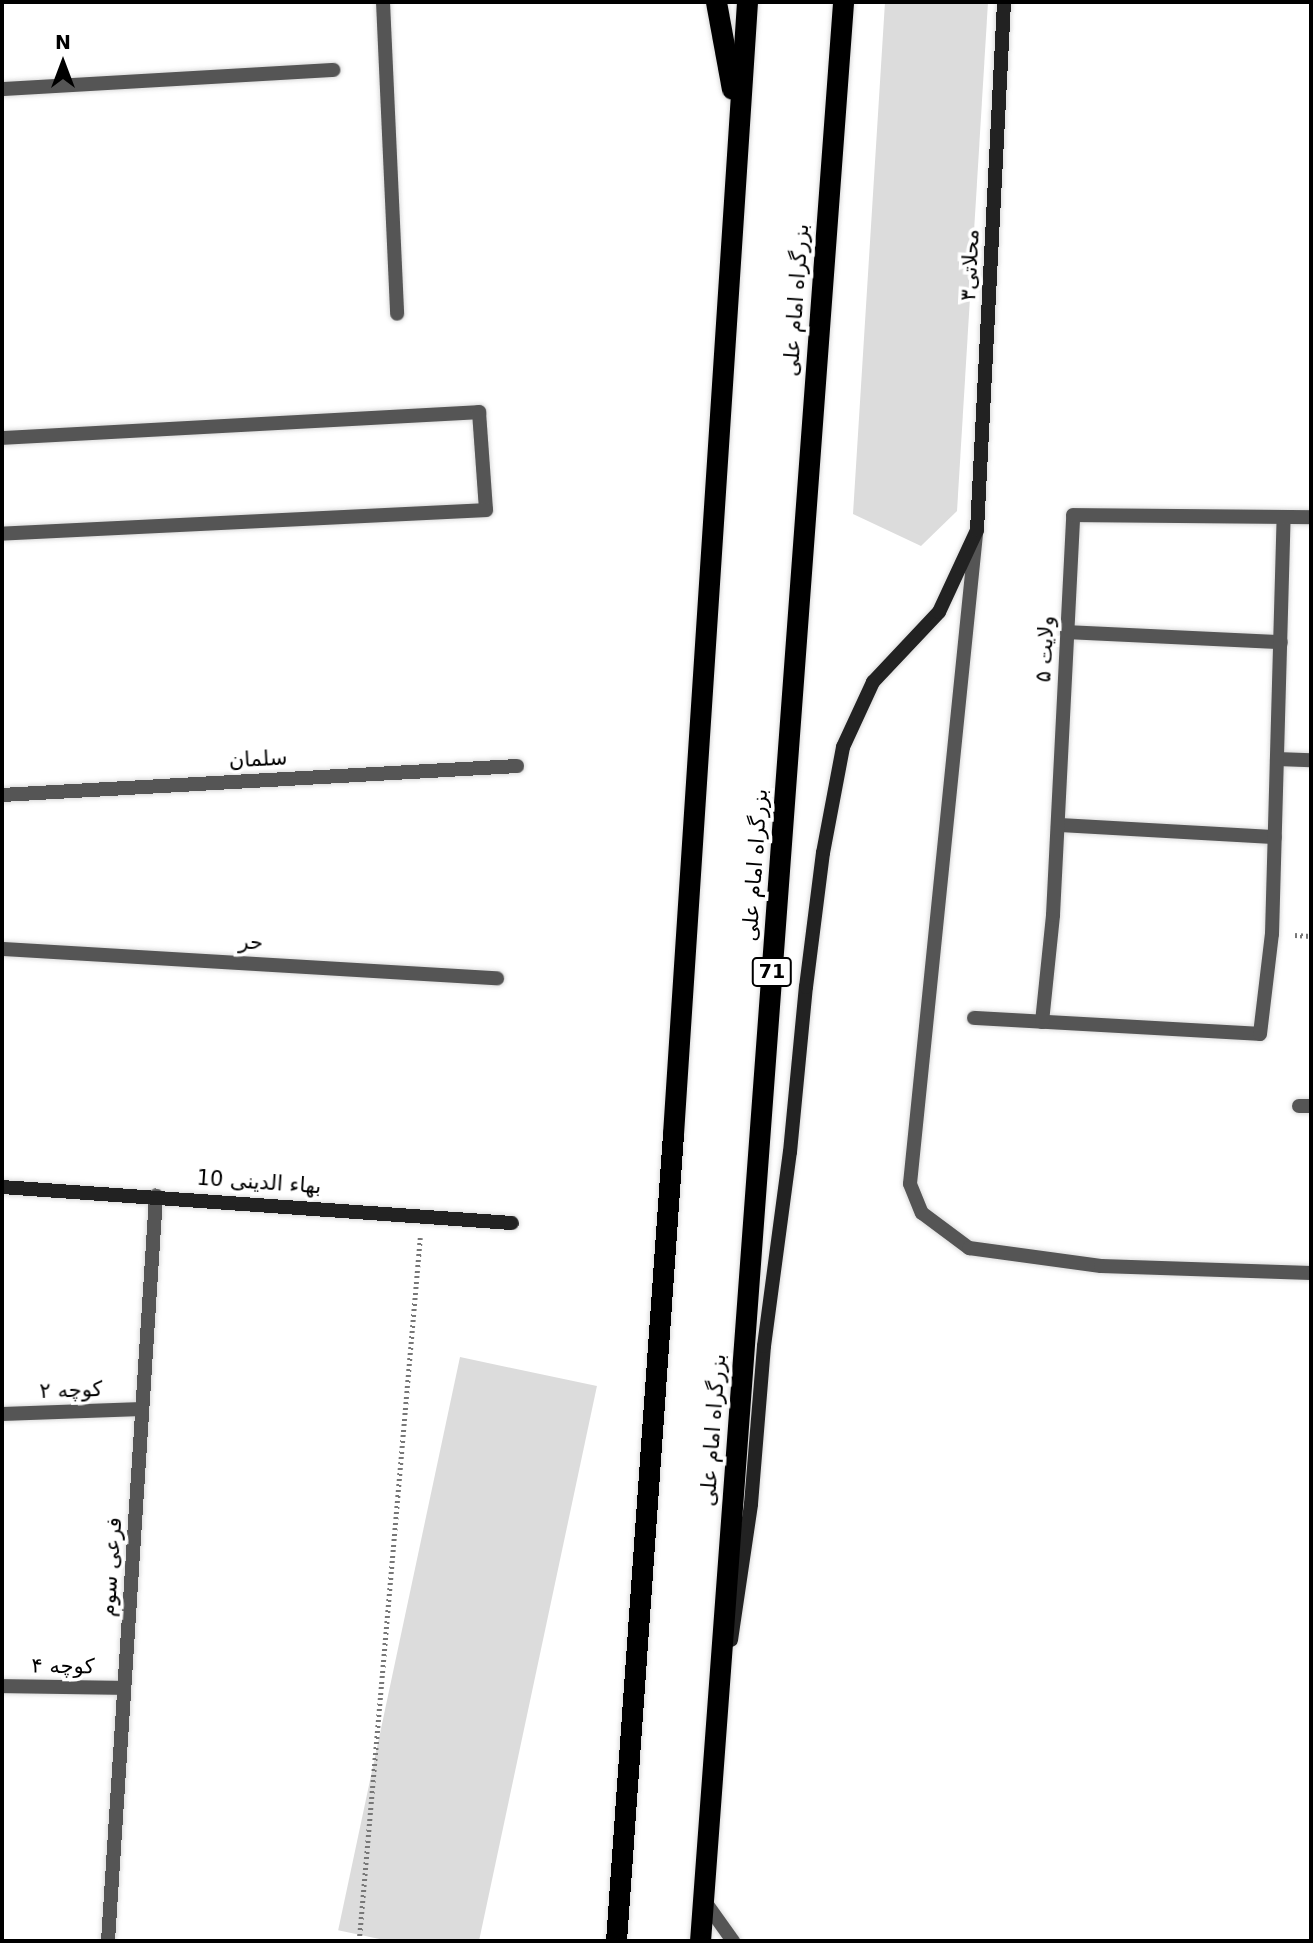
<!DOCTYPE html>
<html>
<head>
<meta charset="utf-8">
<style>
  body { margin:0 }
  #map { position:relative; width:1313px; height:1943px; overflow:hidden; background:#fff; font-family:"DejaVu Sans","Noto Sans Arabic",sans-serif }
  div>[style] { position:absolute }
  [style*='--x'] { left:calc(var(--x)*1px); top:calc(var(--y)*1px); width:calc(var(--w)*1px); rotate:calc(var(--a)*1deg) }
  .green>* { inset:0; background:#dcdcdc; transform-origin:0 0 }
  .path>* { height:4.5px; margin-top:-2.25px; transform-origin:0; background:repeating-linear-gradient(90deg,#777 0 2px,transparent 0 5.5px) }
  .roads { filter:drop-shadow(0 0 2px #dbdbdb) drop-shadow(0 0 2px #dbdbdb) }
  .lane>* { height:14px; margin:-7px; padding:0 7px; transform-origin:7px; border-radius:7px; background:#555 }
  .street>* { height:14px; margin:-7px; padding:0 7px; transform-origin:7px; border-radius:7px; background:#555 }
  .secondary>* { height:14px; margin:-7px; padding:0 7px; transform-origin:7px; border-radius:7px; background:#222 }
  .highway>* { height:21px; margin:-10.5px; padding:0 10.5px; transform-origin:10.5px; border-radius:10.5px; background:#000 }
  span { translate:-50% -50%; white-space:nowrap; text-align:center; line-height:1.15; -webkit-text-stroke:7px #fff; paint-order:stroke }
  .shield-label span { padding:2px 5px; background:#fff; border:2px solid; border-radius:5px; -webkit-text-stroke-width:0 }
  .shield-label { font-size:19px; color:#000; font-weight:700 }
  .street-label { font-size:21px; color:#000 }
  .frame { position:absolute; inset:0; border:4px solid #000; pointer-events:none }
  .north { position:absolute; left:28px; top:28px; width:70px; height:70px; -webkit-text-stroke:5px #fff; paint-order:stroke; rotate:0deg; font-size:19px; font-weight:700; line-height:28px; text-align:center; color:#000 }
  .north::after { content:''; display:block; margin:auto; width:24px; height:32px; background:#000; clip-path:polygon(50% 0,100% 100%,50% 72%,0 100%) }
</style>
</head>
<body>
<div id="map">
  <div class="green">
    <div style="clip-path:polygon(885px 2px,988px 2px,957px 511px,921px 546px,853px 514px)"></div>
    <div style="left:460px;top:1357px;width:140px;height:586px;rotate:12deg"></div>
  </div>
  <div class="path">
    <div style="--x:1295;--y:935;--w:16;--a:4"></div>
    <div style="--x:359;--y:1941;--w:706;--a:-85.04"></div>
  </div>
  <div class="roads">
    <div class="lane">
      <div style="--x:383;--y:2;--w:312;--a:87.4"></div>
      <div style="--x:2;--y:89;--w:332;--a:-3.3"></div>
      <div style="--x:2;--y:438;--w:478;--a:-3.1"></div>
      <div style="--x:479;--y:412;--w:98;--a:85.9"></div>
      <div style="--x:486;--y:510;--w:485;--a:177.2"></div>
    </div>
    <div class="street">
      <div style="--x:976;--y:534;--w:653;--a:95.8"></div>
      <div style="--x:910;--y:1184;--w:31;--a:68"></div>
      <div style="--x:922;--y:1213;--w:59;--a:36.7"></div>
      <div style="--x:969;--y:1248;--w:133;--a:7.8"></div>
      <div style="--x:1101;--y:1266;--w:210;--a:1.9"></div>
      <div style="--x:1067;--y:632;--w:214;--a:2.7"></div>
      <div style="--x:1277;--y:759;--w:34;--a:2"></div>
      <div style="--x:2;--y:795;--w:516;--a:-3.22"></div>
      <div style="--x:1058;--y:825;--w:217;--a:3.2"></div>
      <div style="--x:2;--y:949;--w:496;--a:3.4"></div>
      <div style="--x:974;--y:1018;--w:286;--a:3.2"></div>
      <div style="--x:1260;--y:1034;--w:101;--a:-83.2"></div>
      <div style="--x:1272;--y:934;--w:417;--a:-88.4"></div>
      <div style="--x:1042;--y:1022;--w:108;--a:-84.1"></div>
      <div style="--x:1053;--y:915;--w:400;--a:-87.1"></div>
      <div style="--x:1073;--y:515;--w:238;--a:0.5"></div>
      <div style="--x:1299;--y:1106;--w:12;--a:0"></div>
      <div style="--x:2;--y:1414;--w:140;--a:-2"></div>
      <div style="--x:2;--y:1686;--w:122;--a:0.9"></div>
      <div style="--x:703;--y:1899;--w:52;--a:54.5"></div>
      <div style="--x:108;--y:1941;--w:747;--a:-86.31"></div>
    </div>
    <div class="secondary">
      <div style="--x:2;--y:1187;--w:511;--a:4.04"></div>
      <div style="--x:731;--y:1640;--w:137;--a:-81.6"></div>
      <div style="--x:751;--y:1504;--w:159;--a:-85.3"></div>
      <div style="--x:764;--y:1346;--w:196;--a:-82.4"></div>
      <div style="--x:790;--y:1152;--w:166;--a:-84.5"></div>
      <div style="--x:806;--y:987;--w:135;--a:-82.8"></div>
      <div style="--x:823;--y:853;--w:108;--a:-79.3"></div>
      <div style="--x:843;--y:747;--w:72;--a:-65.2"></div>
      <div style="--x:873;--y:682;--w:96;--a:-46.7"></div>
      <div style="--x:939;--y:612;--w:90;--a:-65.1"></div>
      <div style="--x:977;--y:530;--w:529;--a:-87.07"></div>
    </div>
    <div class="highway">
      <div style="--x:716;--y:2;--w:88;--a:79.6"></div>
      <div style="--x:616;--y:1941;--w:809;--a:-85.96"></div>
      <div style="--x:673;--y:1134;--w:1134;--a:-86.26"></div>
      <div style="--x:700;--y:1941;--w:1944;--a:-85.78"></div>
    </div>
  </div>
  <div class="shield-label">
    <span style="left:772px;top:972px">71</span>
  </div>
  <div class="street-label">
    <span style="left:970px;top:265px;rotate:-87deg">محلاتی۳</span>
    <span style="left:796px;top:300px;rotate:-86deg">بزرگراه امام علی</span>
    <span style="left:1045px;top:649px;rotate:-87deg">ولایت ۵</span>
    <span style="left:258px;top:759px;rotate:-3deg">سلمان</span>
    <span style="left:755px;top:865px;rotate:-86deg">بزرگراه امام علی</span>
    <span style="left:251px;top:942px;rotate:3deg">حر</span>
    <span style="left:259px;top:1182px;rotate:4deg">بهاء الدینی 10</span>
    <span style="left:71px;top:1390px;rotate:-2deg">کوچه ۲</span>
    <span style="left:713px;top:1430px;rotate:-86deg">بزرگراه امام علی</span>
    <span style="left:111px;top:1567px;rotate:-86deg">فرعی سوم</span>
    <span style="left:63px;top:1666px;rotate:1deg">کوچه ۴</span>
  </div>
  <div class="frame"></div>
  <div class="north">N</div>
</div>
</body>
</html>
